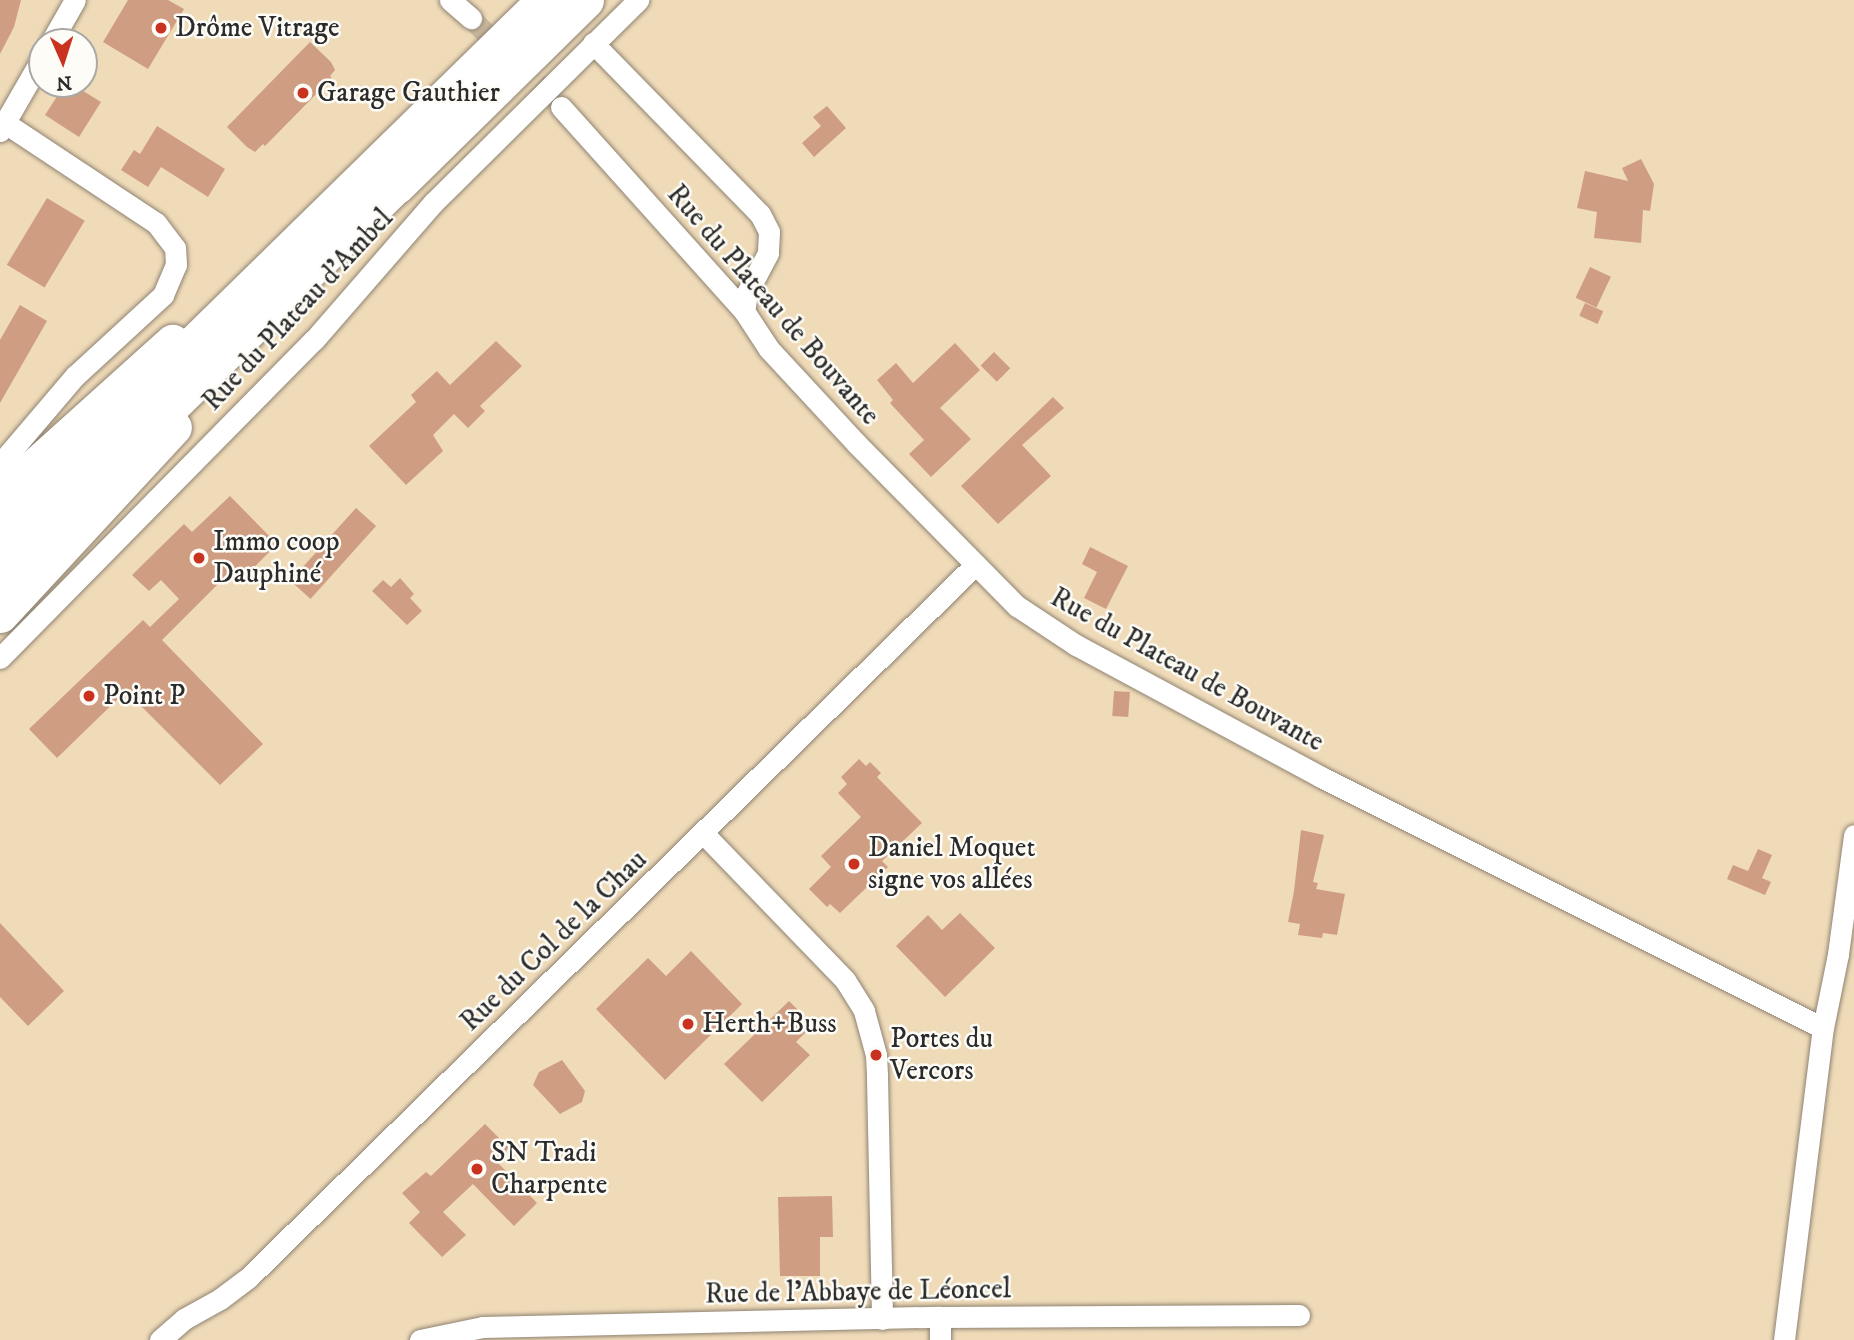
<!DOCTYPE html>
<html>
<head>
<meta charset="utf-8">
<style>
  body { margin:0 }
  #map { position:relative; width:1854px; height:1340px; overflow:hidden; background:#f0dbb9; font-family:"IM FELL DW Pica",serif }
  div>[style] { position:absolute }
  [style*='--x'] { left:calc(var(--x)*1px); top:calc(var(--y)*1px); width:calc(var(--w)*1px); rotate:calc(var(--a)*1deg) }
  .building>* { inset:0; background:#cf9d82; transform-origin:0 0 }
  .minor-tunnel>* { height:21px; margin-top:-10.5px; transform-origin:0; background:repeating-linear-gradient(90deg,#c9b89d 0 21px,transparent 0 31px) }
  .roads { filter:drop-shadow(0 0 2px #8e8372) drop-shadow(0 0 2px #8e8372) }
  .minor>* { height:21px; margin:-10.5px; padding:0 10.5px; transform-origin:10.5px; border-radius:10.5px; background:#fff }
  .trunk>* { height:35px; margin:-17.5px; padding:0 17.5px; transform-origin:17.5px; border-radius:17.5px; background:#fff }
  .motorway>* { height:38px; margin:-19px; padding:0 19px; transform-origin:19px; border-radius:19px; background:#fff }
  .dots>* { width:19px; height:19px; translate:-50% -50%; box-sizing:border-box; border:4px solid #fdfcf7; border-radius:50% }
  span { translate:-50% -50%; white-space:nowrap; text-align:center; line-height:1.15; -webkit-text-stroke:5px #fdfcf7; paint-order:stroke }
  .poi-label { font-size:28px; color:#2b2b2b }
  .left { translate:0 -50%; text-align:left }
  .street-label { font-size:28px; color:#2b2b2b }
  .north { position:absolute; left:28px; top:28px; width:70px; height:70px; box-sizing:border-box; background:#fdfcf7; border:2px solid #a9a8a5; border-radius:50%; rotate:177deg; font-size:19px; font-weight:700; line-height:28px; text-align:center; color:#2b2b2b }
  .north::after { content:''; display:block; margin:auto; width:24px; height:32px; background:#c8321e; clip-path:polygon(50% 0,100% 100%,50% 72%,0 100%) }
</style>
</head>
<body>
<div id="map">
  <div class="building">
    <div style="clip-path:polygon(0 0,21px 0,14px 27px,0 54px)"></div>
    <div style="clip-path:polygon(128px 0,168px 0,184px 9px,148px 69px,103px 42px)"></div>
    <div style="clip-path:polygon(310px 42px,331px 62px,335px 70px,330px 76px,332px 78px,265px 146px,263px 144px,255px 152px,247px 147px,227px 127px)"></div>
    <div style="clip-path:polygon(65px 84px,72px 84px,101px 102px,79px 137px,45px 115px)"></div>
    <div style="clip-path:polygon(827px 106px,846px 128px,814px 157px,802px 143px,821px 126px,813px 117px)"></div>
    <div style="clip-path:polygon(157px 126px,225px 169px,208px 197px,161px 167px,148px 187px,121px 170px,134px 150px,140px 154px)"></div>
    <div style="clip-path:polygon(1641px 159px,1654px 184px,1650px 211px,1643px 210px,1641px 243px,1594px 238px,1597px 212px,1577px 208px,1585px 171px,1628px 181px,1622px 168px)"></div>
    <div style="left:47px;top:198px;width:44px;height:78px;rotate:31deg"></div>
    <div style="left:1590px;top:267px;width:23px;height:34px;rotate:25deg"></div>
    <div style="left:1585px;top:303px;width:20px;height:14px;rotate:24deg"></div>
    <div style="clip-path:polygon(20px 305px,47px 321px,0 403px,0 340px)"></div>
    <div style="clip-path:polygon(496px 341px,522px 366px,480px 406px,485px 411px,468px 428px,454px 414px,433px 435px,443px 451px,406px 485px,369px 446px,416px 402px,411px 395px,437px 371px,450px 385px)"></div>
    <div style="clip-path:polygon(955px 343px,980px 370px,940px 408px,971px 439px,931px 477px,909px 454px,924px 440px,890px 403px,893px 400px,877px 380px,896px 363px,913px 383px)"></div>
    <div style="left:994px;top:352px;width:23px;height:19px;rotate:45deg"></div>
    <div style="clip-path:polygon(1053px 397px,1064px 408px,1022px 445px,1051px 476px,998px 524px,961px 486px)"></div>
    <div style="clip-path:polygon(230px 496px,277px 544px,240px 582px,230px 572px,162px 640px,263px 744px,220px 785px,126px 691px,57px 758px,29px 729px,143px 620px,150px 627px,179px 599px,161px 580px,149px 591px,132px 575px,184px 524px,192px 532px)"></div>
    <div style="left:356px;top:508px;width:27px;height:98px;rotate:42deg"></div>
    <div style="clip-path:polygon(1090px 547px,1128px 566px,1106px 609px,1084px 598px,1097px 572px,1082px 564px)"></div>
    <div style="clip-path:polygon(400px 578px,414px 594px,410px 598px,422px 611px,407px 625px,372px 591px,383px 580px,391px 587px)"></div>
    <div style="left:1114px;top:691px;width:16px;height:25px;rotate:4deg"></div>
    <div style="clip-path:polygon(859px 759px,866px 766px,870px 762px,881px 773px,877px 777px,922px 823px,882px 861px,888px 867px,840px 913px,830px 904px,827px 907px,809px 889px,831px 867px,821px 856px,861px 817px,838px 793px,847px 784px,841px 777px)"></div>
    <div style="clip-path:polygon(1301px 830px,1324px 835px,1313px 882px,1318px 883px,1316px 889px,1345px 894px,1337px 935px,1323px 933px,1322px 938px,1298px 935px,1300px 924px,1288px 922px,1294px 891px)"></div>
    <div style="clip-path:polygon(1758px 849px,1772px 855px,1762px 878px,1771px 882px,1765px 895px,1727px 879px,1733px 865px,1748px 871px)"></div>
    <div style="clip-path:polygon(960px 913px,995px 948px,945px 997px,896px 946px,928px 915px,942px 930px)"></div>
    <div style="clip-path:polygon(0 923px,64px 991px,28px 1026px,0 997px)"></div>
    <div style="clip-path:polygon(691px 951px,742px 1004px,665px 1080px,596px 1009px,648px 958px,666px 976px)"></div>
    <div style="clip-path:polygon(789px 1001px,813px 1025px,796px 1042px,810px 1055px,762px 1102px,724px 1064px)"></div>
    <div style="clip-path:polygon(562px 1060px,585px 1091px,582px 1102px,560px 1114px,533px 1085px,539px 1072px)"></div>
    <div style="clip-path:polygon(485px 1124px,509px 1148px,496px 1161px,537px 1203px,514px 1226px,473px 1184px,443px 1212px,466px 1235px,442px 1257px,409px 1223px,420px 1212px,402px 1193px,426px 1172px,431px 1176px)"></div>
    <div style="clip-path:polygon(832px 1196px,833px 1237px,820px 1237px,820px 1276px,780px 1276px,778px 1197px)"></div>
  </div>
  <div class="minor-tunnel">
    <div style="--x:471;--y:18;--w:127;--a:44.7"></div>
  </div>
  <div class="roads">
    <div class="minor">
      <div style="--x:450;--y:0;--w:28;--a:41"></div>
      <div style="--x:51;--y:42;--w:48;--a:-60.3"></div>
      <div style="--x:593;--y:43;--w:239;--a:45.7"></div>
      <div style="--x:760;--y:214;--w:20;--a:63"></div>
      <div style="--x:769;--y:232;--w:21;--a:93"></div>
      <div style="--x:768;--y:253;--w:45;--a:117.7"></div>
      <div style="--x:747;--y:293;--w:18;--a:99"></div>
      <div style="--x:561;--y:107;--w:274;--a:48.1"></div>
      <div style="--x:744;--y:311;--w:45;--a:56.7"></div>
      <div style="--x:769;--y:349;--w:129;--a:47.2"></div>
      <div style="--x:857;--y:444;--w:228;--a:45.4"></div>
      <div style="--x:1017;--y:606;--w:71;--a:33.5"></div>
      <div style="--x:1076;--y:645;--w:278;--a:28.3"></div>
      <div style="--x:1321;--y:777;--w:561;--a:26.57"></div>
      <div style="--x:0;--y:131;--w:84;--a:-60.1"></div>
      <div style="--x:0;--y:464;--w:116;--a:-49.6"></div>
      <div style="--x:75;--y:376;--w:120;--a:-42.6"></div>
      <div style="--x:163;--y:295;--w:33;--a:-67"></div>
      <div style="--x:176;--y:265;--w:17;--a:-93"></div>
      <div style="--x:175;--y:248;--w:31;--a:-127"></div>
      <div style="--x:156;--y:223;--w:181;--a:-146.5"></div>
      <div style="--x:0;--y:658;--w:447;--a:-45.4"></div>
      <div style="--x:314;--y:340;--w:181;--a:-49"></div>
      <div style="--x:433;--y:203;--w:289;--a:-44.7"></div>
      <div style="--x:704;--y:834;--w:203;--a:46"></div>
      <div style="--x:845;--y:980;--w:36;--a:58"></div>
      <div style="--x:864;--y:1011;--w:46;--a:74.7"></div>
      <div style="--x:876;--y:1055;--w:22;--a:87"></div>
      <div style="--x:877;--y:1077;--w:242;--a:88.8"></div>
      <div style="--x:940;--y:1317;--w:23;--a:90"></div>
      <div style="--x:160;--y:1340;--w:32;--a:-41"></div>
      <div style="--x:184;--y:1319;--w:41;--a:-29.1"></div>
      <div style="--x:220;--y:1299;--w:36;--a:-37"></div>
      <div style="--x:249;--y:1277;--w:1015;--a:-44.44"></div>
      <div style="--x:420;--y:1340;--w:64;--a:-11.7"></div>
      <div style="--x:483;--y:1327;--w:457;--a:-1.3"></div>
      <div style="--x:940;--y:1317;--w:359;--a:-0.3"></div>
      <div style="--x:1784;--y:1340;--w:314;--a:-82.9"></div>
      <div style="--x:1823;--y:1028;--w:76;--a:-78.5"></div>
      <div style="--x:1838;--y:954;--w:120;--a:-82.3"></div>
    </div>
    <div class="trunk">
      <div style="--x:397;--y:186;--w:265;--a:-44.5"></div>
      <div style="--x:0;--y:497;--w:232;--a:-42"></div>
      <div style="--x:0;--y:615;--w:256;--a:-47.2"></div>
    </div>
    <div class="motorway">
      <div style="--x:0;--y:535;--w:765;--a:-44.36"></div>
      <div style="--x:0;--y:574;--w:583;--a:-44.51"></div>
    </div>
  </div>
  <div class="dots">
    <div style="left:161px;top:28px;background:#c8321e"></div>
    <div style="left:303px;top:93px;background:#c8321e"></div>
    <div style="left:199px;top:558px;background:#c8321e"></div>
    <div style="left:89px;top:696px;background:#c8321e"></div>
    <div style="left:854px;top:864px;background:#c8321e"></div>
    <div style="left:688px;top:1024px;background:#c8321e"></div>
    <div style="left:876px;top:1055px;background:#c8321e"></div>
    <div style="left:477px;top:1169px;background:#c8321e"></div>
  </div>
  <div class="poi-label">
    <span class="left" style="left:175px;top:28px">Drôme Vitrage</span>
    <span class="left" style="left:317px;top:93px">Garage Gauthier</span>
    <span class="left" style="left:213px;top:558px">Immo coop<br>Dauphiné</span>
    <span class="left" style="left:103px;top:696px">Point P</span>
    <span class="left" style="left:868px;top:864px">Daniel Moquet<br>signe vos allées</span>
    <span class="left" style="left:702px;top:1024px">Herth+Buss</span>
    <span class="left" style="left:890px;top:1055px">Portes du<br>Vercors</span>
    <span class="left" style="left:491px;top:1169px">SN Tradi<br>Charpente</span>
  </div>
  <div class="street-label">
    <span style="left:773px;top:305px;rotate:49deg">Rue du Plateau de Bouvante</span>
    <span style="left:298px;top:310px;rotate:-47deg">Rue du Plateau d'Ambel</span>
    <span style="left:1187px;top:670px;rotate:29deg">Rue du Plateau de Bouvante</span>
    <span style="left:554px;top:941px;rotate:-44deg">Rue du Col de la Chau</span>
    <span style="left:858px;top:1292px;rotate:-1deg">Rue de l'Abbaye de Léoncel</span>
  </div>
  <div class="north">N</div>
</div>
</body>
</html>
